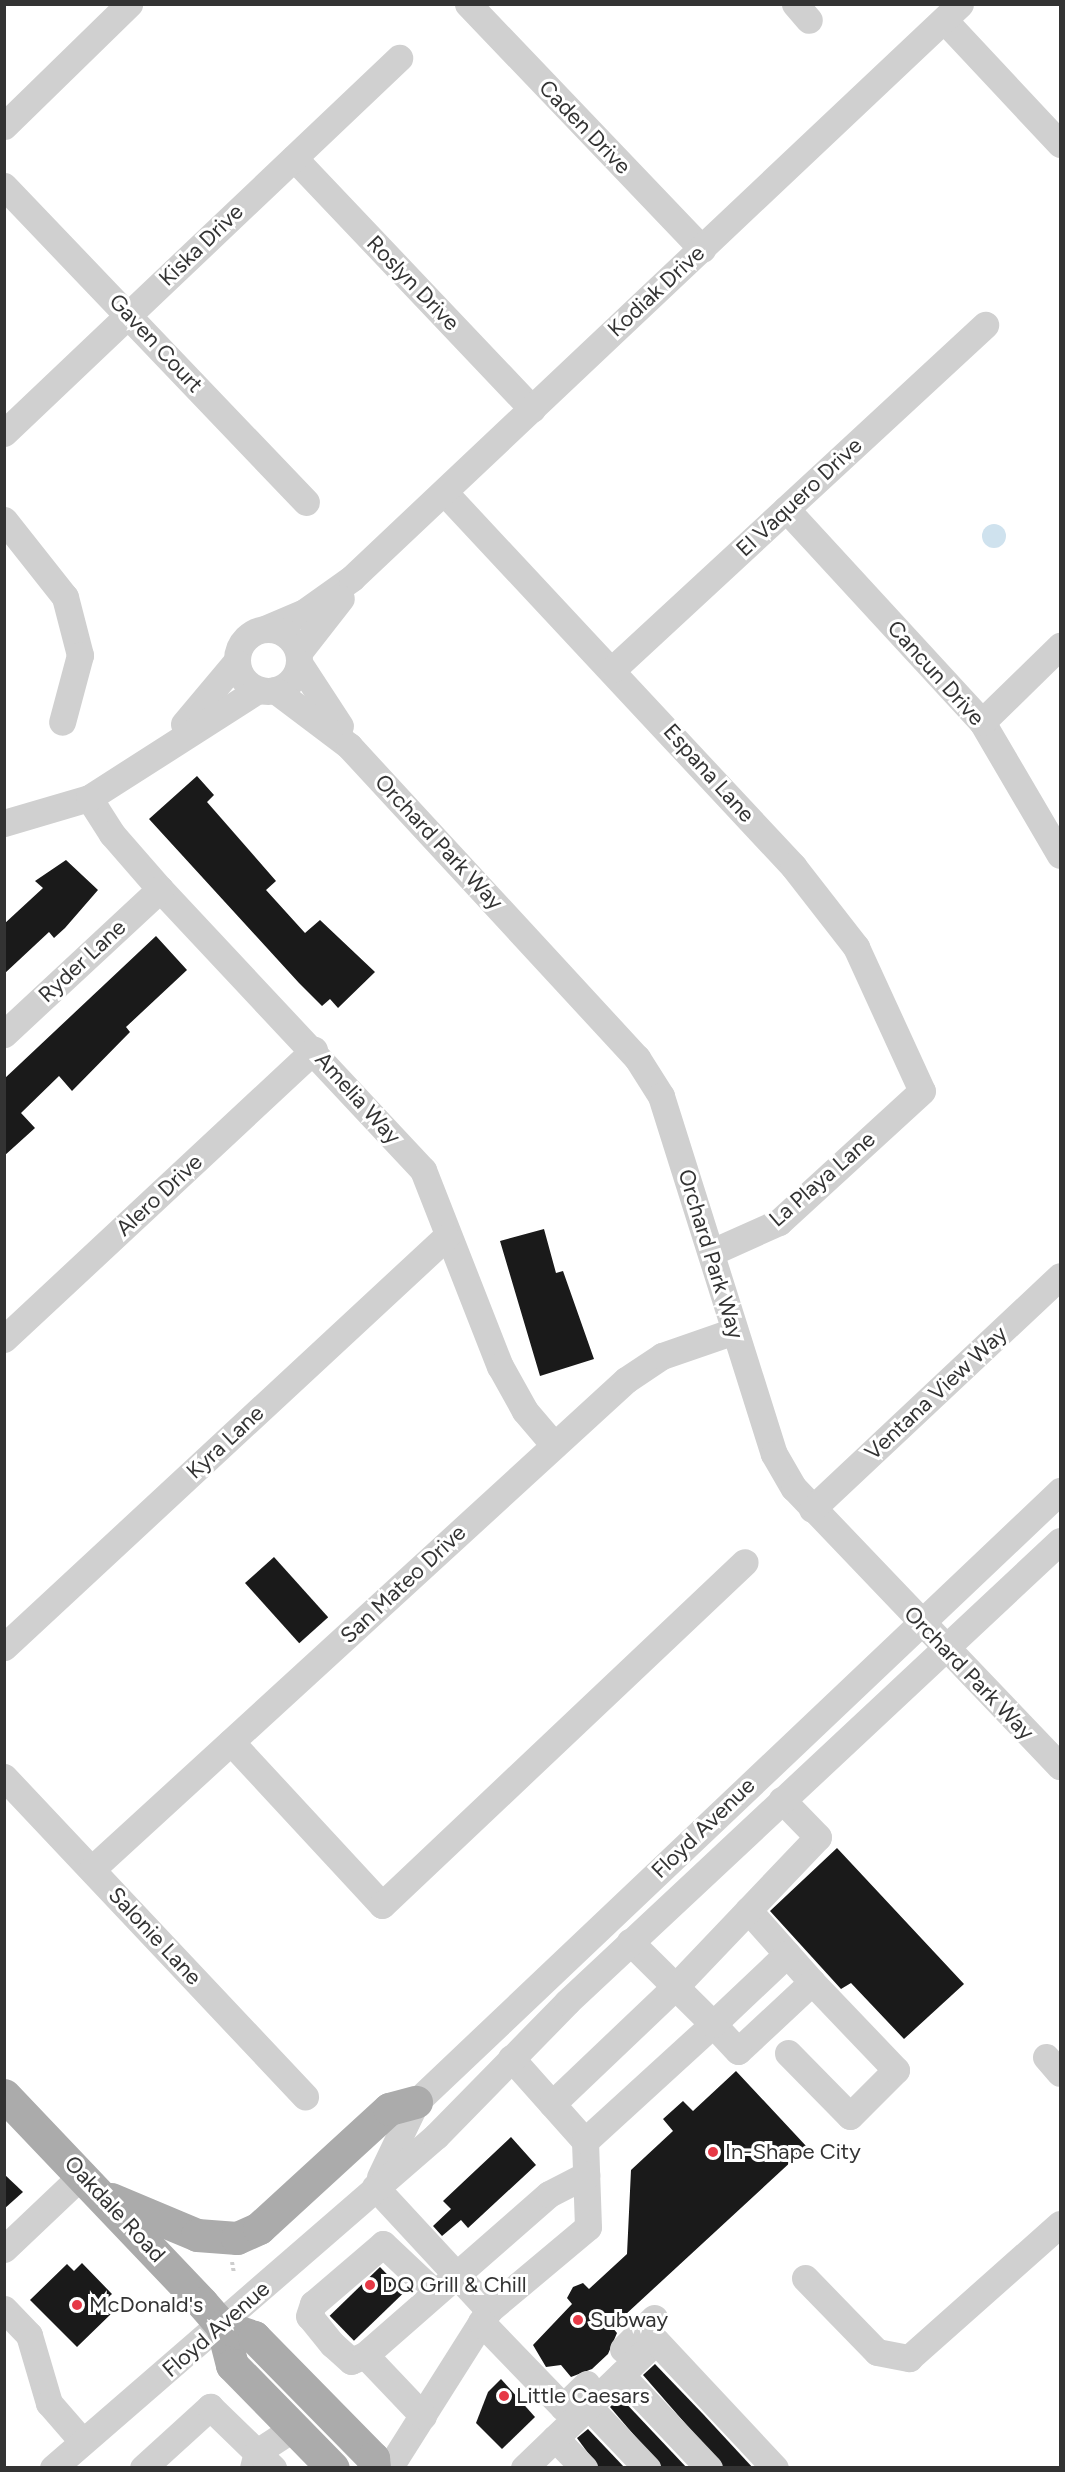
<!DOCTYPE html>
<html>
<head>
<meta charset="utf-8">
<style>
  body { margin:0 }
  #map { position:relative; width:1065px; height:2472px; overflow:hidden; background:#fff; font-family:Figtree,sans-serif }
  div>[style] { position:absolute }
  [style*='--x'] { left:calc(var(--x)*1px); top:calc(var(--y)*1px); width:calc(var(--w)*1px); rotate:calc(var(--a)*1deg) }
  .water>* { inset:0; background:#cfe2ee }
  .round { border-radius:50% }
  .building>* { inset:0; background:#1a1a1a; transform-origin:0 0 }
  .path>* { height:4px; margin-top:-2px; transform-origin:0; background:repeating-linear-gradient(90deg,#cdcdcd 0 3px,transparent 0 6px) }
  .minor>* { height:27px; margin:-13.5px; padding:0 13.5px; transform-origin:13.5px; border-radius:13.5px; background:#d0d0d0 }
  .minor>.ring { margin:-13.5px; padding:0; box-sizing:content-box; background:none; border:27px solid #d0d0d0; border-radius:50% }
  .major>* { height:33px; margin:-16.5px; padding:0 16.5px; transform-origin:16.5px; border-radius:16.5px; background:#ababab }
  .dots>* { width:16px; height:16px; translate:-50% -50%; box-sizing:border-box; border:3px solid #fff; border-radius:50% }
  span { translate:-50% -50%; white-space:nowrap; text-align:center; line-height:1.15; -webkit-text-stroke:6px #fff; paint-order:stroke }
  .street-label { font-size:22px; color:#333 }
  .poi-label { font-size:22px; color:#333 }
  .left { translate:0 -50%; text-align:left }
  .frame { position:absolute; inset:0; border:6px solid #333; pointer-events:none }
</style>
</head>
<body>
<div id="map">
  <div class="water">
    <div class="round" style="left:982px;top:524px;width:24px;height:24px"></div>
  </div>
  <div class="building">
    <div style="clip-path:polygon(197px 776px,214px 795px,207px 802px,276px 881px,266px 890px,305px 933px,320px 920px,375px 972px,338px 1008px,330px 999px,322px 1006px,299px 983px,149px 819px)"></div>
    <div style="clip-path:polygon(66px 860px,98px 890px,65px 928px,54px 938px,49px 932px,4px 974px,4px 924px,43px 888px,35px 881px)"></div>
    <div style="clip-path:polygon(156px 936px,187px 970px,126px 1027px,130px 1032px,72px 1091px,59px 1076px,21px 1113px,35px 1128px,4px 1156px,4px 1079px)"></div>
    <div style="clip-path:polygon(544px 1229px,556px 1273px,563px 1271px,594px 1359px,540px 1376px,500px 1241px)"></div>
    <div style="left:274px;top:1557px;width:81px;height:39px;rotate:48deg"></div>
    <div style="clip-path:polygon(837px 1848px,964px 1984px,904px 2039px,851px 1983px,841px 1989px,770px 1911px)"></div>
    <div style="clip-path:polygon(736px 2071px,807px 2147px,612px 2327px,617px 2333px,608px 2354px,592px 2369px,571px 2377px,561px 2365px,546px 2367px,533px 2345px,572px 2304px,567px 2298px,573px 2287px,583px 2283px,589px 2289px,627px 2254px,631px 2170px,673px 2131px,663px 2119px,683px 2101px,693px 2111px)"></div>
    <div style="clip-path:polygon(511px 2137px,536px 2165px,468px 2228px,461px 2220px,442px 2236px,433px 2226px,451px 2209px,443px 2201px)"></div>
    <div style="clip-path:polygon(4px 2174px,23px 2192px,4px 2209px)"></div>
    <div style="clip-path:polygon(82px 2263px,112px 2294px,103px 2302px,113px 2312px,77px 2347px,30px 2300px,67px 2264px,74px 2271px)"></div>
    <div style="left:380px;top:2267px;width:35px;height:70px;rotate:46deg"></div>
    <div style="clip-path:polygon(655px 2364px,703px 2414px,753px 2468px,724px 2468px,643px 2375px)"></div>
    <div style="clip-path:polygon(501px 2379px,535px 2417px,502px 2449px,476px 2423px,488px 2392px)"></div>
    <div style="clip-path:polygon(620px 2397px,687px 2468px,662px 2468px,610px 2407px)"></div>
    <div style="clip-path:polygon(588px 2429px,625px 2468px,599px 2468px,577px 2438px)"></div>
  </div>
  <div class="path">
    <div style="--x:232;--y:2262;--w:11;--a:80"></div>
  </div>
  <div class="minor">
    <div style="--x:468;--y:4;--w:339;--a:46.3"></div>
    <div style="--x:795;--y:4;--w:21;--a:49"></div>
    <div style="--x:944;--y:20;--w:170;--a:46.9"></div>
    <div style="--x:4;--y:126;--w:175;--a:-44.3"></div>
    <div style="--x:294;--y:158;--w:346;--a:46.5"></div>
    <div style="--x:4;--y:186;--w:437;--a:46.3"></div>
    <div style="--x:4;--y:433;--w:545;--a:-43.51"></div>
    <div style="--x:444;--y:492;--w:512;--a:46.98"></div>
    <div style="--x:793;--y:866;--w:103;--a:52.1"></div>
    <div style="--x:856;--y:947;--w:158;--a:65.4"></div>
    <div style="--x:922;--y:1091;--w:194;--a:137.5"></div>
    <div style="--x:779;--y:1222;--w:73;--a:155.9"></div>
    <div style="--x:786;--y:509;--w:289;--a:47.4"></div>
    <div style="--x:982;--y:722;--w:154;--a:59.6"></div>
    <div style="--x:4;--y:520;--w:98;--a:51.6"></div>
    <div style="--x:65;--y:597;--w:60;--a:75.5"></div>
    <div style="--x:80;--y:655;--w:69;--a:105"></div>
    <div style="--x:267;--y:628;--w:39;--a:-23"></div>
    <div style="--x:303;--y:613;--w:60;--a:-35.5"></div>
    <div style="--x:352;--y:578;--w:836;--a:-43.35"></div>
    <div class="ring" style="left:237px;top:629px;width:35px;height:35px"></div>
    <div style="--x:299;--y:652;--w:68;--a:-52.1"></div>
    <div style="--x:299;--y:663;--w:75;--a:56.9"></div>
    <div style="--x:613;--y:669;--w:507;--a:-42.76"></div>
    <div style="--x:275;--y:690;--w:93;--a:37.1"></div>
    <div style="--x:349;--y:746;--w:425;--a:47.3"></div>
    <div style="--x:637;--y:1058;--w:45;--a:57.7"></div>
    <div style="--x:661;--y:1096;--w:375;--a:72.5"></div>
    <div style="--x:774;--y:1454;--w:39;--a:60"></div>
    <div style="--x:794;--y:1488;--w:385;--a:46.3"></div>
    <div style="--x:982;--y:722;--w:109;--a:-44.3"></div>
    <div style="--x:184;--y:724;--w:81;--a:-50"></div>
    <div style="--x:89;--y:798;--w:43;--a:57.4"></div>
    <div style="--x:112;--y:834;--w:73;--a:48.9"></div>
    <div style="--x:160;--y:889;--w:385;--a:46.9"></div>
    <div style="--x:423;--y:1170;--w:211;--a:68.6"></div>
    <div style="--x:500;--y:1366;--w:51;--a:60.9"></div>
    <div style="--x:525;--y:1411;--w:45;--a:49.5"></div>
    <div style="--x:4;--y:823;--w:89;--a:-16.4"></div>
    <div style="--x:89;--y:798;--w:201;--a:-32.6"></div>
    <div style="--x:4;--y:1034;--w:213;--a:-42.9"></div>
    <div style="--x:4;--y:1339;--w:424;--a:-43"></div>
    <div style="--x:812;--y:1509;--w:340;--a:-43.2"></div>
    <div style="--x:4;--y:1647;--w:603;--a:-42.85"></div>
    <div style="--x:231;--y:1742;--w:222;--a:47.2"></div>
    <div style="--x:382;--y:1905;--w:499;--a:-43.4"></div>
    <div style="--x:4;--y:1777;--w:439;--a:46.7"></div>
    <div style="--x:92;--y:1869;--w:724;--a:-42.48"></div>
    <div style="--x:626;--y:1380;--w:43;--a:-33.7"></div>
    <div style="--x:662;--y:1356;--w:76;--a:-19.1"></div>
    <div style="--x:748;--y:1910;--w:96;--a:48.4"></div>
    <div style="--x:812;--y:1982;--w:101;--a:137"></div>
    <div style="--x:738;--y:2051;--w:37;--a:-133"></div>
    <div style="--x:713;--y:2024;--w:102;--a:-43.4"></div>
    <div style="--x:788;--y:2053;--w:88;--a:45.5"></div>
    <div style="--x:850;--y:2116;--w:65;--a:-45"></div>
    <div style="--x:896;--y:2070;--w:122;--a:-133.7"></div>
    <div style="--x:1046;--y:2057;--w:21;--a:49"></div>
    <div style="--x:511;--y:2058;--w:111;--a:48.3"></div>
    <div style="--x:552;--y:2104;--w:170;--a:-43.6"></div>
    <div style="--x:675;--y:1987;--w:207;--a:-46.4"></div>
    <div style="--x:818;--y:1837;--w:52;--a:-134.2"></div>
    <div style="--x:380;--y:2177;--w:83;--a:-64.4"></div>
    <div style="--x:416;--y:2102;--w:888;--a:-43.49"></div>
    <div style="--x:375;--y:2187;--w:168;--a:47.2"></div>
    <div style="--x:489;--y:2310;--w:187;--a:122.3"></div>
    <div style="--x:4;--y:2249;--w:109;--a:-43.5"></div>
    <div style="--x:805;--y:2278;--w:103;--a:45.8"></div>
    <div style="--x:877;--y:2352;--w:33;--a:11"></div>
    <div style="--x:909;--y:2358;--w:202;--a:-41.6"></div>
    <div style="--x:4;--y:2309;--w:36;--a:46"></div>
    <div style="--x:29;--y:2335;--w:71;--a:73.6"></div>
    <div style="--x:49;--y:2403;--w:50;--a:49"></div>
    <div style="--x:489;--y:2310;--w:129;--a:-40"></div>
    <div style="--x:588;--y:2227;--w:86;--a:-92"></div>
    <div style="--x:585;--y:2141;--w:173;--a:-42.4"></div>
    <div style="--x:713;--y:2024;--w:117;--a:-135.3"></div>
    <div style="--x:481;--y:2322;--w:118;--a:46"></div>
    <div style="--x:563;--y:2407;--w:33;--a:-44"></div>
    <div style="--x:623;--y:2349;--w:44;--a:-45"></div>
    <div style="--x:365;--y:2355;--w:15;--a:157"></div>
    <div style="--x:351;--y:2361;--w:25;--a:-138"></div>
    <div style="--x:332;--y:2344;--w:36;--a:-129"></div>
    <div style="--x:309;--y:2316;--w:13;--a:-72"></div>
    <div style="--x:313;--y:2304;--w:92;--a:-40.6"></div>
    <div style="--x:383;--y:2244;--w:70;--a:43.3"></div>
    <div style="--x:621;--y:2375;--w:128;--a:46.6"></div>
    <div style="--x:588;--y:2406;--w:86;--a:46.4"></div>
    <div style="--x:423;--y:2416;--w:84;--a:-133.6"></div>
    <div style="--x:365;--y:2355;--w:244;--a:-41.2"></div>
    <div style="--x:549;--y:2194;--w:42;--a:-27.2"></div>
    <div style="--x:555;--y:2438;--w:42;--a:46"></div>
    <div style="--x:53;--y:2468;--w:507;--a:-40.92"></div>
    <div style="--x:436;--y:2136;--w:187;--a:-45.6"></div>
    <div style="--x:567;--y:2002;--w:675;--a:-43.08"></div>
    <div style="--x:143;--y:2468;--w:91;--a:-42.3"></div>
    <div style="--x:210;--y:2407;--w:88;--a:44.1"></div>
    <div style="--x:253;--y:2468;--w:16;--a:-76"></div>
    <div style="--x:257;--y:2452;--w:44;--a:-33"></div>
    <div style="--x:524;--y:2468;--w:183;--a:-43.9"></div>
    <div style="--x:656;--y:2341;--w:174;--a:46.9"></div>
  </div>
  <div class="major">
    <div style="--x:4;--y:2095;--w:287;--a:46.4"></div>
    <div style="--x:202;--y:2303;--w:30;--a:49"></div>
    <div style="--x:222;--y:2326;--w:40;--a:75.6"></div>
    <div style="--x:232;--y:2365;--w:144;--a:45.6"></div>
    <div style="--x:111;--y:2199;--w:93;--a:22.7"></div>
    <div style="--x:197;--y:2235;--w:40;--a:4.3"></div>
    <div style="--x:237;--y:2238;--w:24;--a:-24"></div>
    <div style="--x:259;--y:2228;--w:176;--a:-42.5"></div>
    <div style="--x:389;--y:2109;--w:28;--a:-15"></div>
    <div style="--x:222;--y:2326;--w:34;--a:19"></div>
    <div style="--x:254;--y:2337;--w:170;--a:45.5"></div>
    <div style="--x:373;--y:2458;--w:10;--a:84"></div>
  </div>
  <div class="dots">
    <div style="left:713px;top:2152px;background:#e63946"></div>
    <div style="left:370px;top:2285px;background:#e63946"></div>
    <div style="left:77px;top:2305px;background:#e63946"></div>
    <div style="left:578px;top:2320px;background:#e63946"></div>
    <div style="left:504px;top:2396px;background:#e63946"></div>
  </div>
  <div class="street-label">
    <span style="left:585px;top:127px;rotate:46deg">Caden Drive</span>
    <span style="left:201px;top:245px;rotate:-44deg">Kiska Drive</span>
    <span style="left:413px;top:283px;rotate:46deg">Roslyn Drive</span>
    <span style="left:656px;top:291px;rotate:-43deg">Kodiak Drive</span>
    <span style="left:156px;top:343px;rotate:47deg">Gaven Court</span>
    <span style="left:799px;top:497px;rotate:-43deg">El Vaquero Drive</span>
    <span style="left:936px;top:673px;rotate:48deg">Cancun Drive</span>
    <span style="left:709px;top:773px;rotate:48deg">Espana Lane</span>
    <span style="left:439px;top:842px;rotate:47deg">Orchard Park Way</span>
    <span style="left:82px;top:961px;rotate:-43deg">Ryder Lane</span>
    <span style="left:358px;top:1098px;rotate:48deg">Amelia Way</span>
    <span style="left:822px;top:1179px;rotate:-41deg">La Playa Lane</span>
    <span style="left:159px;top:1195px;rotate:-43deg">Alero Drive</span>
    <span style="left:711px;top:1254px;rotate:73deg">Orchard Park Way</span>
    <span style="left:936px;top:1393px;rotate:-43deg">Ventana View Way</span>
    <span style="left:225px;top:1442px;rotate:-43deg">Kyra Lane</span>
    <span style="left:403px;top:1584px;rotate:-43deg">San Mateo Drive</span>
    <span style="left:969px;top:1673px;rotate:46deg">Orchard Park Way</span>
    <span style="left:703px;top:1828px;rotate:-44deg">Floyd Avenue</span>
    <span style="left:155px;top:1936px;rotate:47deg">Salonie Lane</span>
    <span style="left:115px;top:2209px;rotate:47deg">Oakdale Road</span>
    <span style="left:216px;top:2329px;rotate:-41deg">Floyd Avenue</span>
  </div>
  <div class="poi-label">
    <span class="left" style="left:725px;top:2152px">In-Shape City</span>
    <span class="left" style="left:382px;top:2285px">DQ Grill &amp; Chill</span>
    <span class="left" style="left:89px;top:2305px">McDonald's</span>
    <span class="left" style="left:590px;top:2320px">Subway</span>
    <span class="left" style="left:516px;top:2396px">Little Caesars</span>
  </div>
  <div class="frame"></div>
</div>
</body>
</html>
